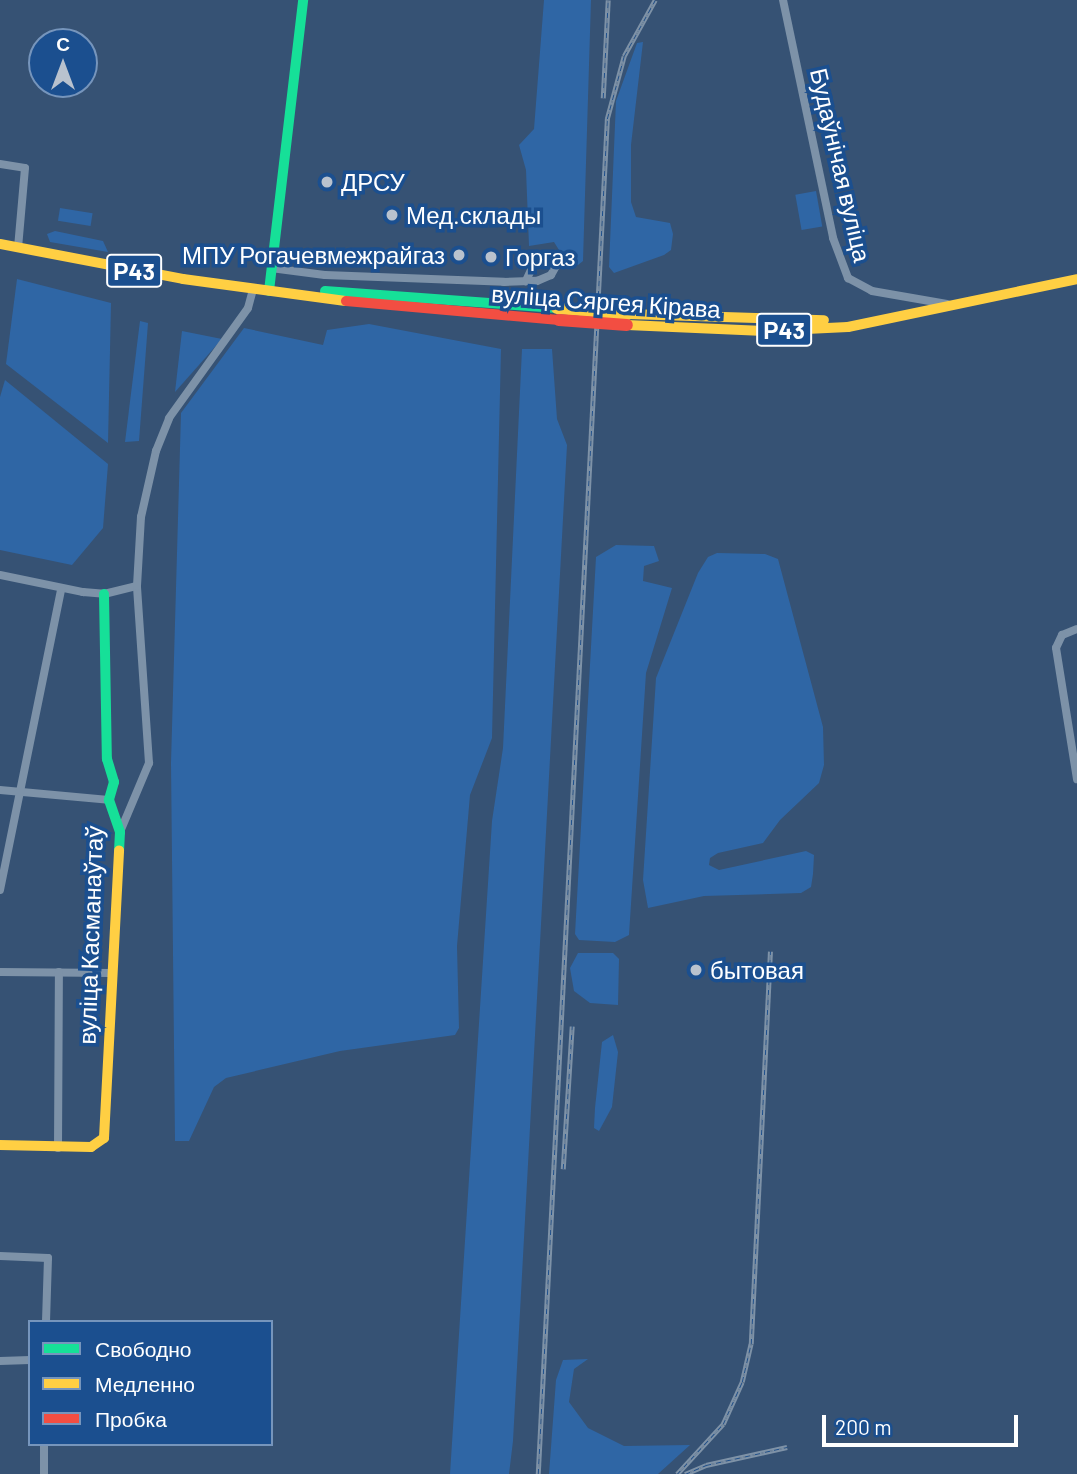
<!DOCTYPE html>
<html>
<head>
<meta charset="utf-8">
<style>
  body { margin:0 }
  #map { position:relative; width:1077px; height:1474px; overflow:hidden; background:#365274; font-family:Barlow,sans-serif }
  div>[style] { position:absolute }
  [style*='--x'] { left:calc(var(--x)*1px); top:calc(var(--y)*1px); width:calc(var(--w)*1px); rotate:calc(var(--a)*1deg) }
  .green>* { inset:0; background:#2f66a5; transform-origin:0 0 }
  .street>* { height:8px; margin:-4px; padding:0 4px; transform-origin:4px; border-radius:4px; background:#7d92a8 }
  .fast>* { height:10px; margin:-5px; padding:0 5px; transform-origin:5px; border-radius:5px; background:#16e098 }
  .slow>* { height:10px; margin:-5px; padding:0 5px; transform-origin:5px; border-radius:5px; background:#ffcf43 }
  .jam>* { height:10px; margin:-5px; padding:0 5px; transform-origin:5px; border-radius:5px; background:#f24e42 }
  .rail>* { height:4.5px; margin-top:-2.25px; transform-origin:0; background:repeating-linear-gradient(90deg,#1b4f8f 0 5px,#7e92a7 0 10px); box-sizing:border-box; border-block:2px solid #7e92a7 }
  .slow-bridge>* { height:12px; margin:-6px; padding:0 6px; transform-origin:6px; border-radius:6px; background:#ffcf43 }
  .jam-bridge>* { height:12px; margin:-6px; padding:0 6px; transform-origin:6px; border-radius:6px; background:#f24e42 }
  .dots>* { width:19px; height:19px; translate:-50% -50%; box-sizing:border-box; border:4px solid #1b4f8f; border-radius:50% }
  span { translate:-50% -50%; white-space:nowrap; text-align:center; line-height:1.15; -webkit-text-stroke:7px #1b4f8f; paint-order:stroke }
  .shield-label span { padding:2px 5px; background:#1b4f8f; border:2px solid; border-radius:5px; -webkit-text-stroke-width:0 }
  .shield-label { font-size:23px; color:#fff; font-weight:700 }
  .street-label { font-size:24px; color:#fff }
  .poi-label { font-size:24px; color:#fff }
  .left { translate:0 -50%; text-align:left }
  .right { translate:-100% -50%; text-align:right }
  .legend { position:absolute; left:28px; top:1320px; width:245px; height:126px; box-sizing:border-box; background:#1b4f8f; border:2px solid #7695bc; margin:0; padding:9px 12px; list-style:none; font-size:21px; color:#fff }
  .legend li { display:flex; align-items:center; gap:14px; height:35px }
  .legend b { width:35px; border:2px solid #7695bc }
  .north { position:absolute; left:28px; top:28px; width:70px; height:70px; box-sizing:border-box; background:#1b4f8f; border:2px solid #7695bc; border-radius:50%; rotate:0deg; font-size:19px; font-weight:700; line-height:28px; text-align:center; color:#fff }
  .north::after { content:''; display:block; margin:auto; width:24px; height:32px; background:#b9c2ce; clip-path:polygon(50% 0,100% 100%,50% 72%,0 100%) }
  .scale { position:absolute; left:822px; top:1415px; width:196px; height:32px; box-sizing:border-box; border:4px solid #fff; border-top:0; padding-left:9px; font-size:21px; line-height:24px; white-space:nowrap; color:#fff; -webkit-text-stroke:5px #1b4f8f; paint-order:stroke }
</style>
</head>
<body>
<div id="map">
  <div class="green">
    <div style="clip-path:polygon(544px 0,591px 0,583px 261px,578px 265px,564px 258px,554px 242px,529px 246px,526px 170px,519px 145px,534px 129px)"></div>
    <div style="clip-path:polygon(643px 42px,631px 145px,631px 202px,636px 217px,670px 223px,673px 234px,671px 250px,664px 255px,614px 273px,609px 267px,616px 101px,637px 43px)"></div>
    <div style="left:816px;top:191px;width:36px;height:21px;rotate:80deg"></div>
    <div style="left:60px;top:208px;width:33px;height:13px;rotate:9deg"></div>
    <div style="clip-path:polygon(55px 231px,103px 241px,108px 252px,50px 242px,47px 234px)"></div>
    <div style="clip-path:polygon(17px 279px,111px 303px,108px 443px,6px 364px)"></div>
    <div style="clip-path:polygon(140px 321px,148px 323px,139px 441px,125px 442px)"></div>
    <div style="clip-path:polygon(369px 324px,501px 349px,492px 738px,470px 795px,457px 946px,459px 1028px,455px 1035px,340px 1051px,226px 1078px,214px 1087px,189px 1141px,175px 1141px,171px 763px,181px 413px,244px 328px,323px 345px,327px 330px)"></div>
    <div style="clip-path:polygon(182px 331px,222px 339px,175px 392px)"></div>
    <div style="clip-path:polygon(522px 349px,552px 349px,557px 419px,567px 445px,513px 1441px,509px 1474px,450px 1474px,492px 821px,503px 748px)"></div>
    <div style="clip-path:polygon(5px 380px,108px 464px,103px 528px,72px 565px,0 550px,0 397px)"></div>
    <div style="clip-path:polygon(616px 545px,654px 546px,659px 561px,644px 566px,643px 581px,672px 588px,646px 673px,629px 935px,615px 942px,579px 940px,575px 934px,596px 557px)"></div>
    <div style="clip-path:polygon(717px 553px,765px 554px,778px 559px,823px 727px,824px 765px,819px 783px,780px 820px,763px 843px,718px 853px,710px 858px,709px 865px,719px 870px,806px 851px,814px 855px,813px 874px,811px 887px,801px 893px,704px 896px,648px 908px,643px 880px,656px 678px,698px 573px,708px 557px)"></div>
    <div style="clip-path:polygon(578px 953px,613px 953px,619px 959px,618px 1005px,590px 1003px,574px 991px,570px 968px)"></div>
    <div style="clip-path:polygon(613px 1035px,618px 1052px,612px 1107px,599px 1131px,594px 1128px,595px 1108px,602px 1042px)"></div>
    <div style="clip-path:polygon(588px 1359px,574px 1369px,569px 1402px,588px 1428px,624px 1446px,690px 1445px,658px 1474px,549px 1474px,556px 1380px,563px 1360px)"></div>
  </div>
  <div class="street">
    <div style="--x:783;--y:0;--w:243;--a:78.1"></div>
    <div style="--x:833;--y:238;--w:43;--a:69.4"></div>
    <div style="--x:848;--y:278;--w:27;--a:28"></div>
    <div style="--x:872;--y:291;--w:76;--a:9.8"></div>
    <div style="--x:0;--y:164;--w:25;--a:9"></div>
    <div style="--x:25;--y:168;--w:80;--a:95"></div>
    <div style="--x:271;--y:268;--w:54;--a:7.4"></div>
    <div style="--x:325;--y:275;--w:179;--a:2.2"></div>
    <div style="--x:504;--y:282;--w:33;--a:-2"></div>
    <div style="--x:537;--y:281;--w:15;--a:-23"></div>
    <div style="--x:551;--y:275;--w:10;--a:-61"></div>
    <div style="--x:556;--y:266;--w:8;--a:-104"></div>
    <div style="--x:554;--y:258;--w:16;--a:-169"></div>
    <div style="--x:538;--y:255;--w:29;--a:115"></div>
    <div style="--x:0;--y:575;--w:85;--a:11.6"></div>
    <div style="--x:83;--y:592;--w:21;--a:5"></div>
    <div style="--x:104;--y:594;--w:34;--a:-14"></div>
    <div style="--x:1077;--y:629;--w:16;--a:158"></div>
    <div style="--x:1062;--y:635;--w:14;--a:115"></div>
    <div style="--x:1056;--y:648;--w:133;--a:80.9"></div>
    <div style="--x:0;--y:790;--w:109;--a:5.2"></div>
    <div style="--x:120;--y:832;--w:75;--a:-67.2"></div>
    <div style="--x:149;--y:763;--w:177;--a:-93.9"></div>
    <div style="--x:137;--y:586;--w:69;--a:-86.7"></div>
    <div style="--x:141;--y:517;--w:68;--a:-77.2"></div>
    <div style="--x:156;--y:451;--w:35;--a:-68"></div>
    <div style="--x:169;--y:418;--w:135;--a:-54.3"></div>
    <div style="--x:248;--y:308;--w:20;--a:-75"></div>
    <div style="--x:0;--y:890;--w:307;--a:-78.5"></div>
    <div style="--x:0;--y:972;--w:111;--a:0.5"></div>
    <div style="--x:58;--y:1148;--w:176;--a:-89.7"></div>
    <div style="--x:0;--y:1256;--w:48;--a:2.4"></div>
    <div style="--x:48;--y:1258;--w:64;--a:91.8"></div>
    <div style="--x:0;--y:1361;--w:30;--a:-2"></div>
    <div style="--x:44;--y:1474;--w:30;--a:-90"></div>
  </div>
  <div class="fast">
    <div style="--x:269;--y:291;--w:293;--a:-83.3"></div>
    <div style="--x:325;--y:291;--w:233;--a:4.2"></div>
    <div style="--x:104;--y:594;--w:165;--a:89"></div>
    <div style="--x:107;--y:759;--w:24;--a:73"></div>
    <div style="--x:114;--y:782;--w:19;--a:106"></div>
    <div style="--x:109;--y:800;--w:34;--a:71"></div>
    <div style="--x:120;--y:832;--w:18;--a:93"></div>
  </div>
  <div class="slow">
    <div style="--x:0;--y:244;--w:186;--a:10.8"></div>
    <div style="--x:183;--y:279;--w:164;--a:7.7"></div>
    <div style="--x:628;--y:314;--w:196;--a:1.8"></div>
    <div style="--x:627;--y:325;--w:138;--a:2.5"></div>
    <div style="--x:765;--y:331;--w:83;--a:-2.8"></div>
    <div style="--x:848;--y:327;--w:234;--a:-11.8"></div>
    <div style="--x:0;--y:1145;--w:91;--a:1.3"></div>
    <div style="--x:91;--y:1147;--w:16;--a:-35"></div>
    <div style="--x:104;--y:1138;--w:288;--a:-87"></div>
  </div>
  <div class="jam">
    <div style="--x:346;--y:301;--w:214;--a:5.1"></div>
  </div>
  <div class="rail">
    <div style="--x:603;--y:98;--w:98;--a:-87.1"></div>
    <div style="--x:563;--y:1169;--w:143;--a:-86.4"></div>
    <div style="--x:538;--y:1474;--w:1357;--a:-87.08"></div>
    <div style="--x:607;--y:119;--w:65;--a:-74.9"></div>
    <div style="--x:624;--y:56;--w:64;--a:-61"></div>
    <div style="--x:677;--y:1474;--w:68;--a:-47.4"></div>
    <div style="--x:723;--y:1424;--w:46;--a:-65.7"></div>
    <div style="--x:742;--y:1382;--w:39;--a:-77"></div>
    <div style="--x:751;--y:1344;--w:393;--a:-87.2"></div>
    <div style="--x:685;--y:1474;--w:23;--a:-23"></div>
    <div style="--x:706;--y:1465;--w:83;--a:-12.5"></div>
  </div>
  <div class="slow-bridge">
    <div style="--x:557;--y:308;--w:71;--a:4.8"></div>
  </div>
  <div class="jam-bridge">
    <div style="--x:559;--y:320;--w:68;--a:4.2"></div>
  </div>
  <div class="dots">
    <div style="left:327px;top:182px;background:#b9c2ce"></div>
    <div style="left:392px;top:215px;background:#b9c2ce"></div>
    <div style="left:459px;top:255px;background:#b9c2ce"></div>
    <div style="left:491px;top:257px;background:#b9c2ce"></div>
    <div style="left:696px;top:970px;background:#b9c2ce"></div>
  </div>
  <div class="shield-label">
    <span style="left:134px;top:271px">Р43</span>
    <span style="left:784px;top:330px">Р43</span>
  </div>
  <div class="street-label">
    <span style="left:841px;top:165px;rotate:77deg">Будаўнічая вуліца</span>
    <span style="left:606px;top:301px;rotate:4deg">вуліца Сяргея Кірава</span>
    <span style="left:90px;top:935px;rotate:-88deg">вуліца Касманаўтаў</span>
  </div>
  <div class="poi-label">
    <span class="left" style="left:341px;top:182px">ДРСУ</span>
    <span class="left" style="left:406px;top:215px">Мед.склады</span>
    <span class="right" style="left:445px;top:255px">МПУ Рогачевмежрайгаз</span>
    <span class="left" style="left:505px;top:257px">Горгаз</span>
    <span class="left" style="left:710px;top:970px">бытовая</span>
  </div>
  <ul class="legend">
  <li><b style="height:9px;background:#16e098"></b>Свободно</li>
  <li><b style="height:9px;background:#ffcf43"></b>Медленно</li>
  <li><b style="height:9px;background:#f24e42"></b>Пробка</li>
  </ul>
  <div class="north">С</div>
  <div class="scale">200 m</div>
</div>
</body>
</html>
